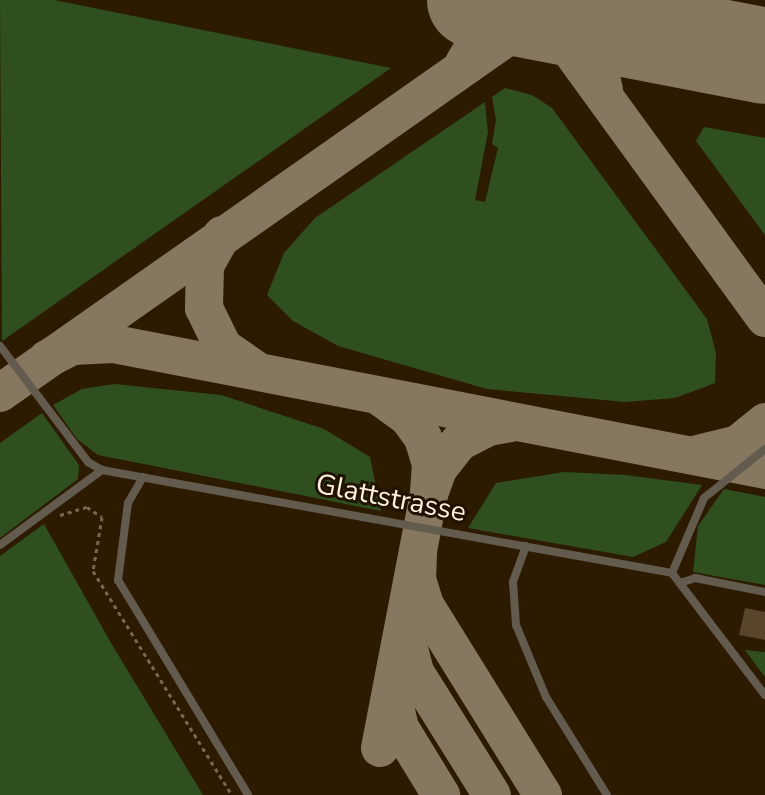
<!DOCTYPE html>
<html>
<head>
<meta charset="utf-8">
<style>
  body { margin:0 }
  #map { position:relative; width:765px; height:795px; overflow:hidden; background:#2c1b00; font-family:"Nunito Sans",sans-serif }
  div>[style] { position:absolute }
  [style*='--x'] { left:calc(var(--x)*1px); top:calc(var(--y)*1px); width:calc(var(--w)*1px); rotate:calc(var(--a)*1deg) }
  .green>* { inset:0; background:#304f1f }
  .taxiway>* { height:38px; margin:-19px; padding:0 19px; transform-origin:19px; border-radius:19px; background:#867860 }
  .runway>* { height:96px; margin:-48px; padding:0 48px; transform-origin:48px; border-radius:48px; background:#867860 }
  .building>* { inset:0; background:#594529 }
  .path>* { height:3px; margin-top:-1.5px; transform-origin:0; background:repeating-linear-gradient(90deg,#776851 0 4px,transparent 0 8px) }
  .lane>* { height:8px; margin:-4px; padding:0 4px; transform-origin:4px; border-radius:4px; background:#645b4f }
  span { translate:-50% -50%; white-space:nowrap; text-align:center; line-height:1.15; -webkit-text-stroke:6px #201301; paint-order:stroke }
  .street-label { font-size:28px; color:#fcf1e0 }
</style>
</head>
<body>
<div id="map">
  <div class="green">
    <div style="clip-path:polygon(0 0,54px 0,391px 68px,2px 341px)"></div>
    <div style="clip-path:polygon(505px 88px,532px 95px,552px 108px,707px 319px,716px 353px,715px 383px,675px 398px,625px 402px,487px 389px,338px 346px,293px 321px,267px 295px,284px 253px,315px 218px,485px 102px,488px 132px,475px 200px,485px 202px,498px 148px,492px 144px,496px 120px,492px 97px)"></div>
    <div style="clip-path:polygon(704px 127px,765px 138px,765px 235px,696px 141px)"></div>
    <div style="clip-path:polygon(114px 384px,221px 395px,324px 429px,370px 457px,381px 511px,98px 455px,77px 439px,53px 405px,82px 389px)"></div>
    <div style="clip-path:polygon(42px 413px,79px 465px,78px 479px,0 538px,0 443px)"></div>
    <div style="clip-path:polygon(564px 472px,625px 475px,702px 485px,666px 542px,633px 557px,468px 528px,496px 483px)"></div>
    <div style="clip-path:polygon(724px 489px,765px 497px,765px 585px,693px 572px,698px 526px)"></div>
    <div style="clip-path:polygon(44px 524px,111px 643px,203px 795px,0 795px,0 556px)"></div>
    <div style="clip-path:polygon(745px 650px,765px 652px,765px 677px,747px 653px)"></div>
  </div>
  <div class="taxiway">
    <div style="--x:534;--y:0;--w:393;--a:54"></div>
    <div style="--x:602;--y:0;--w:51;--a:97.8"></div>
    <div style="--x:595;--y:51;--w:40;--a:77"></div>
    <div style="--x:464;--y:63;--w:39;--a:-59"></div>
    <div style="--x:484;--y:30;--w:32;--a:-72"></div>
    <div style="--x:222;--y:235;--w:35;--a:119"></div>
    <div style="--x:205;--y:266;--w:42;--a:91.4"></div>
    <div style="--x:204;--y:308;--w:43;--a:64"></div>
    <div style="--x:223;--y:347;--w:40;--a:34.9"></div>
    <div style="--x:47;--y:359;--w:29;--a:-27"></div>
    <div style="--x:73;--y:346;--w:41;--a:-2.8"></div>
    <div style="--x:114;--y:344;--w:663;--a:10.95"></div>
    <div style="--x:0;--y:393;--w:684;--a:-35.06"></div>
    <div style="--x:380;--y:397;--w:34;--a:36"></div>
    <div style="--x:408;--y:417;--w:26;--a:54"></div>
    <div style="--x:423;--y:438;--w:27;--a:73"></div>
    <div style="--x:431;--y:464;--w:30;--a:94"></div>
    <div style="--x:429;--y:494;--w:27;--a:-70"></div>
    <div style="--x:438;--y:469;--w:34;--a:-52"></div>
    <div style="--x:459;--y:442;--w:33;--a:-27"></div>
    <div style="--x:488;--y:427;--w:22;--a:-10"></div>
    <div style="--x:698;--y:454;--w:41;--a:-14"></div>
    <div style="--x:738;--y:444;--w:35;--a:-39"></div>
    <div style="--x:418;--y:552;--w:27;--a:92"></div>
    <div style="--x:417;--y:579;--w:27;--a:73"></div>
    <div style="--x:425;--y:605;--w:224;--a:58.2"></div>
    <div style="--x:405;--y:633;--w:40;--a:75.6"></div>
    <div style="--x:415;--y:672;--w:145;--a:58"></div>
    <div style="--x:393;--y:696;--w:33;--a:78"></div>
    <div style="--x:400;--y:728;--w:79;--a:58.5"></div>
    <div style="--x:380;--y:748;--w:259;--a:-79.1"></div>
  </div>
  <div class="runway">
    <div style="--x:475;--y:0;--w:295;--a:10.9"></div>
  </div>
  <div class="building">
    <div style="clip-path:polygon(745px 608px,765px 612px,765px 640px,739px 635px)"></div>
  </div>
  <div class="path">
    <div style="--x:60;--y:515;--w:28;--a:-17"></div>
    <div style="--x:87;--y:507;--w:18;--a:34"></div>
    <div style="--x:102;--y:517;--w:55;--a:99.5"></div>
    <div style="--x:93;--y:571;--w:264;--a:58.2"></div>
  </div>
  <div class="lane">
    <div style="--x:0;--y:346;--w:146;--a:52.8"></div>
    <div style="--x:88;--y:462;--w:16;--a:30"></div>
    <div style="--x:102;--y:470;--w:579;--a:10.24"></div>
    <div style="--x:672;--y:573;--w:82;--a:-66.9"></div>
    <div style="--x:704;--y:498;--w:78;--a:-38.8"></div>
    <div style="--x:143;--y:477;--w:30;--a:120"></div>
    <div style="--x:128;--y:503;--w:78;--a:97.4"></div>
    <div style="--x:118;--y:580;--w:251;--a:58.8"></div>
    <div style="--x:0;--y:545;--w:127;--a:-36.3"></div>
    <div style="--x:526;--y:546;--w:38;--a:110"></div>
    <div style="--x:513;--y:582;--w:43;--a:86"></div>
    <div style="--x:516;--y:625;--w:78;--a:67.4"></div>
    <div style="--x:546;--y:697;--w:115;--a:58.1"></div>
    <div style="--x:672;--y:573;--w:153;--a:52.7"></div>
    <div style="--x:683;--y:582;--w:13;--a:-18"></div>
    <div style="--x:695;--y:578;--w:71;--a:11.3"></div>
  </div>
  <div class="street-label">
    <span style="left:391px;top:498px;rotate:11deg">Glattstrasse</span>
  </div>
</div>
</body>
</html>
